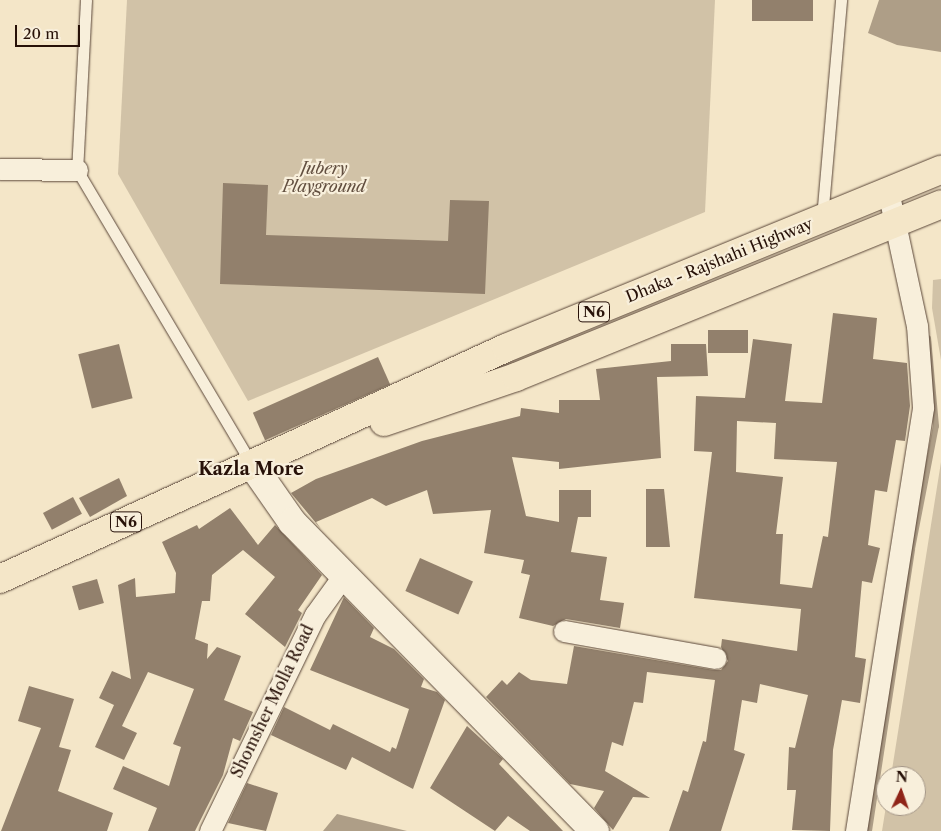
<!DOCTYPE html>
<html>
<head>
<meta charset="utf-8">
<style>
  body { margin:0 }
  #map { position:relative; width:941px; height:831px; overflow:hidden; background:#f4e6c8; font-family:"Libre Caslon Text",serif }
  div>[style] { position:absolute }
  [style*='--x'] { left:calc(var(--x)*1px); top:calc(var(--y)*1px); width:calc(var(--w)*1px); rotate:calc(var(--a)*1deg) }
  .green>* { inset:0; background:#d1c2a7 }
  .water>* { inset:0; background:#ae9e87 }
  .stream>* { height:6px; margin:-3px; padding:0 3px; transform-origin:3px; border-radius:3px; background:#ae9e87 }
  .building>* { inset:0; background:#92806c; transform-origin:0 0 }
  .roads { filter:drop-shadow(0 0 1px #5a4638) drop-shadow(0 0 1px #5a4638) }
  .service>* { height:11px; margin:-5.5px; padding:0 5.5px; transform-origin:5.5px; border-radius:5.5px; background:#f8efdb }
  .minor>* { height:21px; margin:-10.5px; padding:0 10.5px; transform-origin:10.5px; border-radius:10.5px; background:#f8efdb }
  .tertiary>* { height:28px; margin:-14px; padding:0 14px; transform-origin:14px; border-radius:14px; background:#f8efdb }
  .trunk>* { height:28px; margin:-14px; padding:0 14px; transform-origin:14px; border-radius:14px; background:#f4e6c8 }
  span { translate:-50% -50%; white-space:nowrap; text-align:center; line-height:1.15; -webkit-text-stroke:4.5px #f8efdb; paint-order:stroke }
  .shield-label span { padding:1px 4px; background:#f8efdb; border:1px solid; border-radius:4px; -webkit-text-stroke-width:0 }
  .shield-label { font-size:15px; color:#271108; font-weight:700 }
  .park-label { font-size:16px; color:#624f40; font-style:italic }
  .street-label { font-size:16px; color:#271108 }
  .neighbourhood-label { font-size:18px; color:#271108; font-weight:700 }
  .north { position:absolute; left:876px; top:766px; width:50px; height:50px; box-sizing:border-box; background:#f8efdb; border:1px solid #a49687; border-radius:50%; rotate:3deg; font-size:14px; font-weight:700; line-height:20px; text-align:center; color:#271108 }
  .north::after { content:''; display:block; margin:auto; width:18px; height:22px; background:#8f2418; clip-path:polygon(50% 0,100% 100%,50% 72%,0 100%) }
  .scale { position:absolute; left:15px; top:25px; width:65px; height:22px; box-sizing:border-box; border:2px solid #271108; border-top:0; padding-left:6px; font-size:15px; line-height:18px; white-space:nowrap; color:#271108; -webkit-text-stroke:4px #f8efdb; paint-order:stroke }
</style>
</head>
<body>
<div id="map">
  <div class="green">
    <div style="clip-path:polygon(127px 0,715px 0,705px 212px,248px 401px,118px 174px)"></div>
    <div style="clip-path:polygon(941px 279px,941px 360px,932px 308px,933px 280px)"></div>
    <div style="clip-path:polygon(941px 462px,941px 831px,882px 831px,886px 806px,916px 806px,916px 776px,891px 776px)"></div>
  </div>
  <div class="water">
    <div style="clip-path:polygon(879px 0,941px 0,941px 52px,897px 45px,868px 33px)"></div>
    <div style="clip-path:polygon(337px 814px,407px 831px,323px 831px)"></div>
  </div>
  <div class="stream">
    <div style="--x:869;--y:831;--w:285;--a:-81.3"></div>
    <div style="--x:912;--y:549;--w:125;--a:-79"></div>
    <div style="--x:936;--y:426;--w:88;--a:-95.2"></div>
  </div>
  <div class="building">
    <div style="left:752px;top:0;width:61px;height:21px"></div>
    <div style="clip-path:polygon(223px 183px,268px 185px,266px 235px,448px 241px,450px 200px,489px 201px,485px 294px,220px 284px)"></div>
    <div style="clip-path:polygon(evenodd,833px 313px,877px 318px,873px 359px,907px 363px,910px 406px,905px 441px,896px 440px,887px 492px,875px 490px,868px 545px,880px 548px,872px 583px,862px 581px,855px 657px,866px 659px,860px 703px,842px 700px,833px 750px,830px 831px,792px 830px,796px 790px,787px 790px,789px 747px,795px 748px,808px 695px,760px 684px,757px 703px,742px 700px,734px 750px,745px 754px,721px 831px,669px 831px,683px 790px,688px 792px,703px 741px,706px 742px,715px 680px,647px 672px,643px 703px,634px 702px,623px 746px,612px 742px,605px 771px,650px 798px,633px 797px,613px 830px,594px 808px,604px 791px,570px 784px,486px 697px,502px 680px,507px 685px,519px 672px,531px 680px,567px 684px,574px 646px,714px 670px,721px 670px,728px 661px,721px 647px,722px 639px,797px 651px,801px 609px,694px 598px,712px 452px,694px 451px,696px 396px,745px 398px,753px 339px,792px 344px,785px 401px,822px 403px,833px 313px,737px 421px,776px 423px,774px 459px,837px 462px,828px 537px,823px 536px,812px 588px,780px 584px,783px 534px,776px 534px,783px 477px,736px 472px,737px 421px)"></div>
    <div style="left:708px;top:330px;width:40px;height:23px"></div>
    <div style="left:119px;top:344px;width:56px;height:42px;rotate:76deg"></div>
    <div style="clip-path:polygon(671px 344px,706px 344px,708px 376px,657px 377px,661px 458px,559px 469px,559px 462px,512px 457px,526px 516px,559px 522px,559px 490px,591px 490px,591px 517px,578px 517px,571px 552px,607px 557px,600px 600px,624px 603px,620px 628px,566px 619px,553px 626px,519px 618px,530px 575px,521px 573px,524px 560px,484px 553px,491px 510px,433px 514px,427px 490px,386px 506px,372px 498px,316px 522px,321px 529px,291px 493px,316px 479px,422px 441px,520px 416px,521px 408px,559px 413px,559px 400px,600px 400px,596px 369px,671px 361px)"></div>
    <div style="left:378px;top:357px;width:30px;height:137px;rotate:66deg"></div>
    <div style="clip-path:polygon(119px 478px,127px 496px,90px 517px,79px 498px)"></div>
    <div style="clip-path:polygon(646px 489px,664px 489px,670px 547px,646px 547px)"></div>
    <div style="left:73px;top:497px;width:19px;height:34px;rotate:62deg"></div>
    <div style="clip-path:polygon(230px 508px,258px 545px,275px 525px,322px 575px,298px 610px,302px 613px,285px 647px,245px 614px,275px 577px,243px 550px,212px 575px,210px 601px,202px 601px,195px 639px,208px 644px,207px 659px,217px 647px,241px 656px,224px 700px,253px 712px,240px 741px,233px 738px,223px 775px,195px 831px,148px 831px,157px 808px,113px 789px,123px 766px,169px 786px,181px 747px,173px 744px,194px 689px,148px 672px,122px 726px,137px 733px,124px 760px,95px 747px,114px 705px,99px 698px,112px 671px,131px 679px,118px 585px,135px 578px,136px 597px,175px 593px,176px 573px,162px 542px,197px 525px,199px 529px)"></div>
    <div style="left:420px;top:558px;width:58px;height:36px;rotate:24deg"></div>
    <div style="left:97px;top:579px;width:25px;height:26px;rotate:74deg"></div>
    <div style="clip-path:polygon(344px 597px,374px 628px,370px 637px,394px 649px,424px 679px,421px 687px,437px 692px,445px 700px,413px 789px,352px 757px,346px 770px,271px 735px,284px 707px,330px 730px,333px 724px,390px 752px,392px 747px,396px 749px,409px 709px,310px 670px)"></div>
    <div style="clip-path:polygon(29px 686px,74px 699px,59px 747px,71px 750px,58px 791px,113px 813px,107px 831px,1px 831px,41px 728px,18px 721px)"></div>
    <div style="clip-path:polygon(467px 726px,503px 759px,499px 764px,563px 831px,530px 831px,508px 816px,495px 831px,430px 788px)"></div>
    <div style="clip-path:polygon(247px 783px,278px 793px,266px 831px,228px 823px)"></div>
  </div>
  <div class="roads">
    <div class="service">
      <div style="--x:86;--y:0;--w:170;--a:93"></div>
      <div style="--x:77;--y:170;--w:343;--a:59.3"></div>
      <div style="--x:822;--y:218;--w:219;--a:-85"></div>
    </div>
    <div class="minor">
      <div style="--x:0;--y:169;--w:77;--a:0.7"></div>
      <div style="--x:564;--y:631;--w:154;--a:10.1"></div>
      <div style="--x:210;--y:831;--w:240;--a:-64.1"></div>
      <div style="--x:315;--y:615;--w:48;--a:-54.3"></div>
      <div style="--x:856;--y:831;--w:429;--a:-81"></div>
      <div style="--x:923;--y:407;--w:81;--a:-94.2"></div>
      <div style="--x:917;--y:326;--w:138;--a:-102.1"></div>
    </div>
    <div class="tertiary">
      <div style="--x:253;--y:466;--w:68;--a:55.1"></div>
      <div style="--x:292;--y:522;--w:433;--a:45.6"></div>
    </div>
    <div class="trunk">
      <div style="--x:384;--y:422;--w:139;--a:-18.8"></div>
      <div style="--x:516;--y:377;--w:459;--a:-22.1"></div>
      <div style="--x:0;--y:579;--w:556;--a:-24.54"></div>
      <div style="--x:506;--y:348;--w:470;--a:-22.3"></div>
    </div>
  </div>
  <div class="shield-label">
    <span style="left:594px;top:312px">N6</span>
    <span style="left:126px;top:522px">N6</span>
  </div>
  <div class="park-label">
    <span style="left:324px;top:177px">Jubery<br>Playground</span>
  </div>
  <div class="street-label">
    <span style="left:719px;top:260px;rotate:-22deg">Dhaka - Rajshahi Highway</span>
    <span style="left:272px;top:701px;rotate:-64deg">Shomsher Molla Road</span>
  </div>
  <div class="neighbourhood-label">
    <span style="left:251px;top:469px">Kazla More</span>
  </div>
  <div class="north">N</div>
  <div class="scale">20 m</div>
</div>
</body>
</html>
